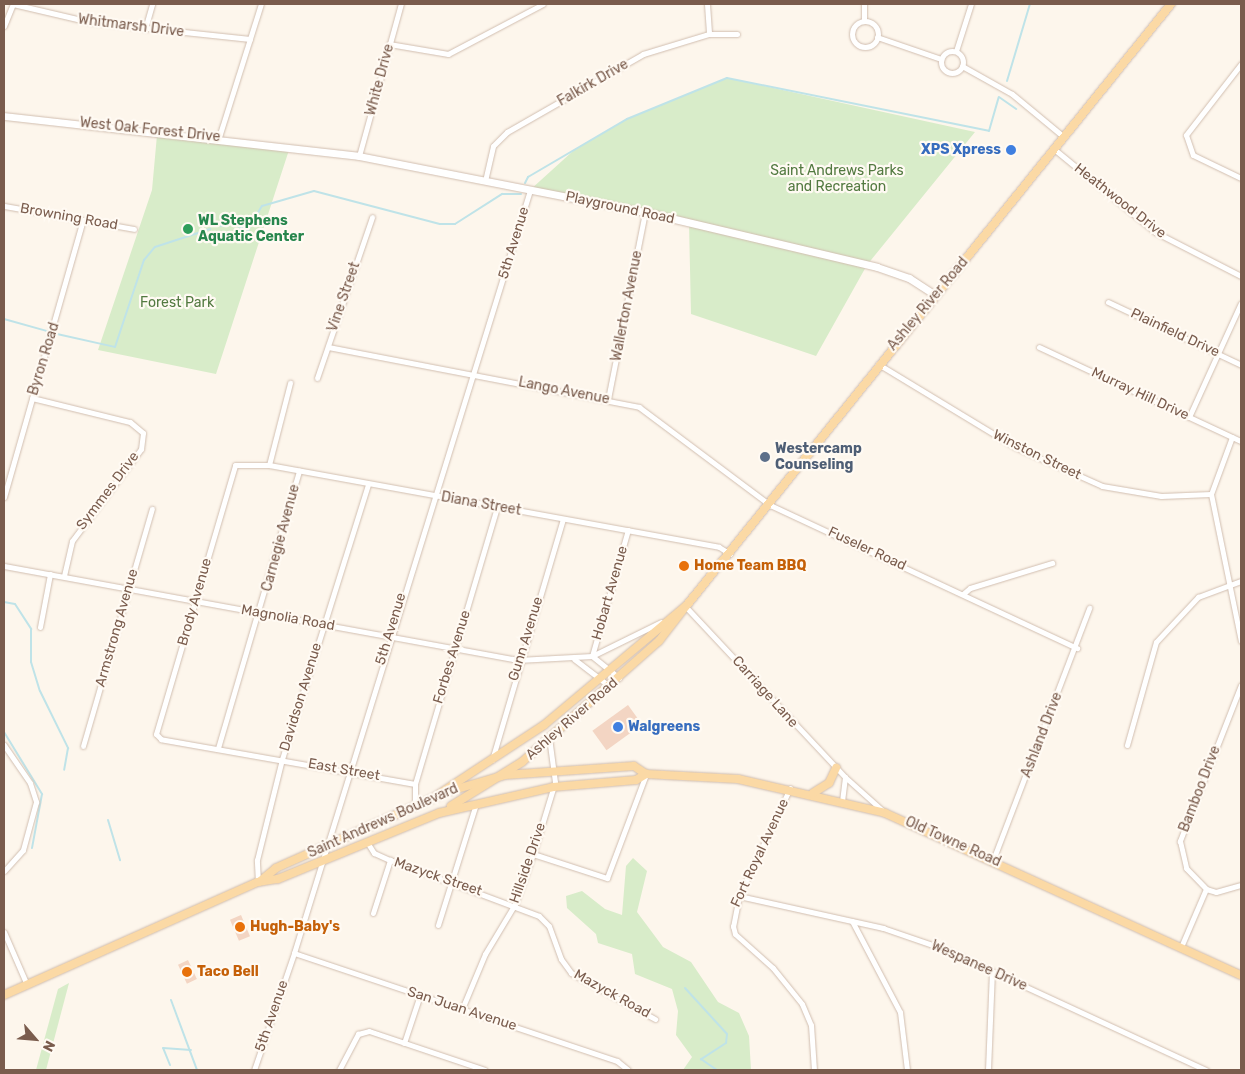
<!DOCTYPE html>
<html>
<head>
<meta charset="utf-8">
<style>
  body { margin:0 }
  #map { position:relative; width:1245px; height:1074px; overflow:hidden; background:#fdf6ec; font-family:Rubik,sans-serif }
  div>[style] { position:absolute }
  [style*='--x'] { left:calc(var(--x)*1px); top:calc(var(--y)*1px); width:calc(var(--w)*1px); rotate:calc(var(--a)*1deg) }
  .green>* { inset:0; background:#d8ecc9 }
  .stream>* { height:2px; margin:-1px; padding:0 1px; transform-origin:1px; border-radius:1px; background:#bfe3e8 }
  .building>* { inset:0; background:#f3d5c3; transform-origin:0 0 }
  .roads { filter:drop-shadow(0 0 1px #d1beb0) drop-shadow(0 0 1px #d1beb0) }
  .street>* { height:5px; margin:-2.5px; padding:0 2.5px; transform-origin:2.5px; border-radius:2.5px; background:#fff }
  .street>.ring { margin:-2.5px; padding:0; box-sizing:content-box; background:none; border:5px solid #fff; border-radius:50% }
  .secondary>* { height:7px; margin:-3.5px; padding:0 3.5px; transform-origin:3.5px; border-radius:3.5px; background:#fff }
  .primary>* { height:8px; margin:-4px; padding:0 4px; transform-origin:4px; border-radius:4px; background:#fbd9a5 }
  .dots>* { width:14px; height:14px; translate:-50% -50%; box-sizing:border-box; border:2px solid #fffaf3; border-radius:50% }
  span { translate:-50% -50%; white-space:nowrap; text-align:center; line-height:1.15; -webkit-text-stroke:4.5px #fffaf3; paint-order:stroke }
  .street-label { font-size:14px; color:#7a5c4d }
  .shop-label { font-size:14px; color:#366cbe; font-weight:700 }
  .right { translate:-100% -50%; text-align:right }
  .left { translate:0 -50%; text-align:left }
  .park-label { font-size:14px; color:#537a41 }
  .leisure-label { font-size:14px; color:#27864d; font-weight:700 }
  .service-label { font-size:14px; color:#4e5e75; font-weight:700 }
  .food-label { font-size:14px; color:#c56008; font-weight:700 }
  .frame { position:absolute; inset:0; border:5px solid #7a5c4d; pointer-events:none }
  .north { position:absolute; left:10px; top:1014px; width:50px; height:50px; -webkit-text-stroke:4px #fffaf3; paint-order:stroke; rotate:117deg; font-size:14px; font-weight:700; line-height:20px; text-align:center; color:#7a5c4d }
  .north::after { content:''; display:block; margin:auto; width:18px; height:22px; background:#7a5c4d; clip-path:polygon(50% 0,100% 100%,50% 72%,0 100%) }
</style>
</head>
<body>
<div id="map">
  <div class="green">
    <div style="clip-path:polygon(727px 78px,975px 132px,867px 265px,816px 356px,691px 314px,689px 223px,530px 190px,573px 151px,627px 119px)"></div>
    <div style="clip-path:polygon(157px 135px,289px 150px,216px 374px,98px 350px,152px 190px)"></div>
    <div style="clip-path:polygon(633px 858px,647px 871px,637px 912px,663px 947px,691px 962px,718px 1002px,739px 1013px,749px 1036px,751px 1070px,683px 1070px,692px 1057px,676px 1035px,678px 1011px,672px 989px,635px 974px,632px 954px,598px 943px,596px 934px,567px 908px,566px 896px,582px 891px,605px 909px,622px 915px,626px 866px)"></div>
    <div style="clip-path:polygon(69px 983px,46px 1070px,36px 1070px,58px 989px)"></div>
  </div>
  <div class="stream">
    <div style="--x:1007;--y:81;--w:80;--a:-73.4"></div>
    <div style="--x:525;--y:183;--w:7;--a:-63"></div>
    <div style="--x:528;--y:177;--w:115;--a:-30.4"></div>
    <div style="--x:627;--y:119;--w:108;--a:-22.3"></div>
    <div style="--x:727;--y:78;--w:267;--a:11.4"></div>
    <div style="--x:989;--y:131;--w:35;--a:-74"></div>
    <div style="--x:999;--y:97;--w:21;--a:35"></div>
    <div style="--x:221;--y:226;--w:9;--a:-21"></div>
    <div style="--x:229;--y:223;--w:20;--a:20"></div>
    <div style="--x:248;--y:230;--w:28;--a:-60"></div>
    <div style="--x:262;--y:206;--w:54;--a:-16.1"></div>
    <div style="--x:314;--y:191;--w:130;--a:14.7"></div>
    <div style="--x:440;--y:224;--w:15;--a:0"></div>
    <div style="--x:455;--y:224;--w:56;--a:-32.6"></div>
    <div style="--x:502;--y:194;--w:19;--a:0"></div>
    <div style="--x:4;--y:319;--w:45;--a:15.6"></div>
    <div style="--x:57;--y:334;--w:59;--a:12.6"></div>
    <div style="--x:115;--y:347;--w:92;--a:-71.6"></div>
    <div style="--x:144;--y:260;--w:17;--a:-50"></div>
    <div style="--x:155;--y:247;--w:58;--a:-18.1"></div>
    <div style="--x:4;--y:602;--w:11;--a:10"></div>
    <div style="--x:15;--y:604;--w:30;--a:57"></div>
    <div style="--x:31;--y:629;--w:33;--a:90"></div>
    <div style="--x:31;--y:662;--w:30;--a:73"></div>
    <div style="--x:40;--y:691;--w:64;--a:63.8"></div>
    <div style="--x:68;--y:748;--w:22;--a:100"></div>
    <div style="--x:4;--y:732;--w:73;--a:58.5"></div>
    <div style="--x:42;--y:794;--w:55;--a:100.5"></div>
    <div style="--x:108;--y:820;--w:42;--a:73.3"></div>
    <div style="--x:685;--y:988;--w:62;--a:47.6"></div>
    <div style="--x:727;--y:1034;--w:9;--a:96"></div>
    <div style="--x:726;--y:1043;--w:30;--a:147"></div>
    <div style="--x:701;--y:1059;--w:19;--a:35"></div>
    <div style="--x:171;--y:1000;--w:75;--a:69.6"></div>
    <div style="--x:170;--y:1065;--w:18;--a:-112"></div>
    <div style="--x:163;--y:1048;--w:28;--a:4"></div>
  </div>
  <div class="building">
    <div style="left:628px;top:705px;width:24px;height:44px;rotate:54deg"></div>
    <div style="left:241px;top:915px;width:23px;height:12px;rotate:67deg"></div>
    <div style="left:188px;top:960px;width:21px;height:11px;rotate:65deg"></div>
  </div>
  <div class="roads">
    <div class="street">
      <div style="--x:13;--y:4;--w:79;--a:13.2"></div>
      <div style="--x:90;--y:22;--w:161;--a:6.1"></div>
      <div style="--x:707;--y:4;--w:30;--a:86"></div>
      <div style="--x:864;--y:4;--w:17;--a:90"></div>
      <div class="ring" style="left:852px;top:21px;width:21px;height:21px"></div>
      <div style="--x:4;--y:26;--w:24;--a:-68"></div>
      <div style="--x:145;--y:29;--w:26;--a:-74"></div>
      <div style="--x:877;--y:37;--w:68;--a:19"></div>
      <div style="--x:389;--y:44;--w:60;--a:9.6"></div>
      <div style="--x:448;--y:54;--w:107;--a:-27.8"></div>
      <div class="ring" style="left:941px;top:51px;width:17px;height:17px"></div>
      <div style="--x:956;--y:51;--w:49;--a:-72.3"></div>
      <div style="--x:1241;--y:64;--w:90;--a:127.8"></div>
      <div style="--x:1186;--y:135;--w:21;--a:71"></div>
      <div style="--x:1193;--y:155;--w:53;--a:25.6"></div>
      <div style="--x:962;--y:66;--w:57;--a:29.2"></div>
      <div style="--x:1012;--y:94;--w:67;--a:39.6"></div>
      <div style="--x:219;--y:137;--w:139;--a:-72.5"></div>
      <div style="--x:1054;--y:149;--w:131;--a:39.4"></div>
      <div style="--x:1155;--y:232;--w:97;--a:27.1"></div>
      <div style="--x:359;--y:156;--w:158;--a:-74.6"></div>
      <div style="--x:485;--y:181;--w:36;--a:-77"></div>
      <div style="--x:493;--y:146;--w:20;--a:-45"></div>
      <div style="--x:507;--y:132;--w:157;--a:-29.8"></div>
      <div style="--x:643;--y:54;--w:69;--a:-16.9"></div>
      <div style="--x:709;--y:34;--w:28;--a:0"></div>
      <div style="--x:4;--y:206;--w:132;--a:10"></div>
      <div style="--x:1108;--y:302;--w:147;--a:25.3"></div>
      <div style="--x:328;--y:347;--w:317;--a:10.9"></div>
      <div style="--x:639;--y:407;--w:164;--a:36.8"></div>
      <div style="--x:770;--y:505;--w:339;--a:25"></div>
      <div style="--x:1039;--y:347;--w:223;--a:25"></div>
      <div style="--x:878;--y:364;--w:160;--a:31.2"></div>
      <div style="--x:1015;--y:447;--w:95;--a:24.1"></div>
      <div style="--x:1102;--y:486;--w:60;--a:9.6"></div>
      <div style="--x:1161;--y:496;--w:50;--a:-2.3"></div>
      <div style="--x:317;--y:378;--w:170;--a:-71.1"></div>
      <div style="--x:32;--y:398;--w:101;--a:13.8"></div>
      <div style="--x:130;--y:422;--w:17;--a:40"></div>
      <div style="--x:143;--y:433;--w:16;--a:97"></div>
      <div style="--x:141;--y:449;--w:115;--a:126.9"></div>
      <div style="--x:72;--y:541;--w:36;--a:103"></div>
      <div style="--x:608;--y:399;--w:191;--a:-78.8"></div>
      <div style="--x:1189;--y:417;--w:125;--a:-65.5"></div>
      <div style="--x:1232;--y:437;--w:61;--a:110.2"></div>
      <div style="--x:1211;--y:494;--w:150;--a:78.5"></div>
      <div style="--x:269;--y:465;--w:85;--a:-75.6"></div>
      <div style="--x:4;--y:497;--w:288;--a:-74.1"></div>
      <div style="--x:4;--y:566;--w:523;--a:10.36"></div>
      <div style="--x:518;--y:660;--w:74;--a:-3.1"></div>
      <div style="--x:592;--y:656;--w:77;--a:-26.2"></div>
      <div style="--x:963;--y:594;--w:9;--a:-41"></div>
      <div style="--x:970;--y:588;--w:86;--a:-17"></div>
      <div style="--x:685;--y:606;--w:234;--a:46.9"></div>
      <div style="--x:845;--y:777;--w:23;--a:97"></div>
      <div style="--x:40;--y:627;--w:54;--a:-79.3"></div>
      <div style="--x:592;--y:656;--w:131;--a:-74.1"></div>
      <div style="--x:592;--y:656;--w:35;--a:39"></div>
      <div style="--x:574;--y:659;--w:44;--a:37.6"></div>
      <div style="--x:1241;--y:685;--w:168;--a:111.4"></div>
      <div style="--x:1180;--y:841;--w:28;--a:77"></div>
      <div style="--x:1186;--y:868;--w:29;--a:46"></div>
      <div style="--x:1206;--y:889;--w:10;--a:17"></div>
      <div style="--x:1216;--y:892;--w:26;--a:-16"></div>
      <div style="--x:4;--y:745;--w:46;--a:55.6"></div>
      <div style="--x:30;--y:783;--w:20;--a:72"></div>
      <div style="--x:36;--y:802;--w:50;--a:105.2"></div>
      <div style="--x:23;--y:850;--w:28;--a:132"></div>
      <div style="--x:1127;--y:745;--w:107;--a:-74.3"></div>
      <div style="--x:1156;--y:642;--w:62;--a:-47"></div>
      <div style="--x:1198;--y:597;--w:46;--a:-20.4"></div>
      <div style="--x:83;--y:746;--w:247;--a:-73.8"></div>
      <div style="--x:218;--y:748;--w:289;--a:-73.7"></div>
      <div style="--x:492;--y:760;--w:251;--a:-73.6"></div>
      <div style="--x:845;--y:777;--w:51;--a:41.8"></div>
      <div style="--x:415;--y:784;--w:258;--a:-170"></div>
      <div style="--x:161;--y:739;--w:7;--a:-135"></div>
      <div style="--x:156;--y:734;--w:280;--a:-73.6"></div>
      <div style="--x:235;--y:465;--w:34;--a:0"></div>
      <div style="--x:269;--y:465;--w:457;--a:10.3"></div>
      <div style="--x:719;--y:547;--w:13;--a:32"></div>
      <div style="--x:790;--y:788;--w:119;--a:115.3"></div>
      <div style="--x:739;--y:896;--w:31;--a:101"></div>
      <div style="--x:733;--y:926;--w:8;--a:76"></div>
      <div style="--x:735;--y:934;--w:51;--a:41.8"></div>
      <div style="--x:773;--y:968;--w:46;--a:51.1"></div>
      <div style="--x:802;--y:1004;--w:23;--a:67"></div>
      <div style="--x:811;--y:1025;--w:45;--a:86.2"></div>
      <div style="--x:415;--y:807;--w:23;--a:-90"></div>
      <div style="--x:415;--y:784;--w:289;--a:-73.5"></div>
      <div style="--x:367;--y:842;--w:13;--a:58"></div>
      <div style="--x:374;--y:853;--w:17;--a:24"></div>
      <div style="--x:390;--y:860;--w:159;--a:20.6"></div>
      <div style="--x:539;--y:916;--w:14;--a:45"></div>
      <div style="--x:549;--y:926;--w:35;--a:70"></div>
      <div style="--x:561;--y:959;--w:17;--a:54"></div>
      <div style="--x:571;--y:973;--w:96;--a:28.7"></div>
      <div style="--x:533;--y:854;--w:78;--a:18"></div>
      <div style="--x:607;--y:878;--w:111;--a:-69.4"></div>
      <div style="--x:993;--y:860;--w:270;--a:-69.1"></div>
      <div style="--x:258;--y:882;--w:22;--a:-93"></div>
      <div style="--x:257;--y:860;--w:104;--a:-76.1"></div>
      <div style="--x:282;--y:759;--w:287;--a:-72.6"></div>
      <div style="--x:739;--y:896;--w:148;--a:12.5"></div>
      <div style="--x:883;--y:928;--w:65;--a:19"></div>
      <div style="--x:944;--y:949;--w:289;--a:24.8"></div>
      <div style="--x:373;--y:913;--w:56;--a:-72.2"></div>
      <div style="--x:852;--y:921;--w:103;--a:62.2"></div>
      <div style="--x:900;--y:1012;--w:58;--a:83.1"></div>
      <div style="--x:438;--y:925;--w:127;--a:-72.6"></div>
      <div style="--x:4;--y:932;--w:58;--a:66.5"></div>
      <div style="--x:1181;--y:947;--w:63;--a:-66.7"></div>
      <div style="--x:294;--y:953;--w:341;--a:18.5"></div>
      <div style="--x:617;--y:1061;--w:14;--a:39"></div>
      <div style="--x:462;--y:1009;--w:60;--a:-67.3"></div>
      <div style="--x:485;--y:954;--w:58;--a:-59"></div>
      <div style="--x:515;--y:904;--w:53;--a:-70.2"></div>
      <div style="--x:533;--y:854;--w:75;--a:-73"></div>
      <div style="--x:555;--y:782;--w:45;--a:-97.6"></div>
      <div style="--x:404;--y:1043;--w:51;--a:-71.6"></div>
      <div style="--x:254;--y:1070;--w:124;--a:-71.1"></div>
      <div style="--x:294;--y:953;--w:799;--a:-72.81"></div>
      <div style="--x:339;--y:1070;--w:41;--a:-62.2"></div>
      <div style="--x:358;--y:1034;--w:11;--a:-15"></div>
      <div style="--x:369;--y:1031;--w:122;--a:18.6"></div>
      <div style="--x:988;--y:1070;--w:98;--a:-87.7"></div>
    </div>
    <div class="secondary">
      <div style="--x:4;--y:116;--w:357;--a:6.4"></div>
      <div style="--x:359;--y:156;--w:291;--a:11.1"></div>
      <div style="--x:645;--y:212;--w:238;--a:13.3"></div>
      <div style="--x:877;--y:267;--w:34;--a:19"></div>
      <div style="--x:909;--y:278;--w:31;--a:33"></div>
    </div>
    <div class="primary">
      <div style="--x:646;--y:774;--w:92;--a:3.1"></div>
      <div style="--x:738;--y:779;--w:151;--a:13"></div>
      <div style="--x:885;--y:813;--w:391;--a:24.5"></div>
      <div style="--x:450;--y:791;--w:57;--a:-16.2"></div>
      <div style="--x:505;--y:775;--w:129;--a:-4"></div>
      <div style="--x:634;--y:766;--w:14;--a:34"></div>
      <div style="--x:813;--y:793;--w:19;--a:-32"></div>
      <div style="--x:829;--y:783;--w:17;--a:-65"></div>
      <div style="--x:436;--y:796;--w:129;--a:-33.3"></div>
      <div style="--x:544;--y:725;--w:187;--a:-40"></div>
      <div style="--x:687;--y:605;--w:772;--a:-51.15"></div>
      <div style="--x:451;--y:806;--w:84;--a:-31.8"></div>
      <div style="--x:522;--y:762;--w:183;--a:-41.5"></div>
      <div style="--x:659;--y:641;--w:44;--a:-52.4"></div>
      <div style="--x:259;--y:882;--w:22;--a:-39"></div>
      <div style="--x:276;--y:868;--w:180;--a:-24"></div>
      <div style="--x:4;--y:995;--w:278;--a:-24"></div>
      <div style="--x:258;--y:882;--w:20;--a:-9"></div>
      <div style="--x:278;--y:879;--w:174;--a:-22.3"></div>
      <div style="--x:439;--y:813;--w:117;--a:-12.8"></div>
      <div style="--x:553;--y:787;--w:83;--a:-4.8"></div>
      <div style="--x:636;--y:780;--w:12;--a:-31"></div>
    </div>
  </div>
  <div class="dots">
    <div style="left:1011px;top:150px;background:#3f7fe0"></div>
    <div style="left:188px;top:229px;background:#2e9e5b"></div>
    <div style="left:765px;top:457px;background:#5c6f8a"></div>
    <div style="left:684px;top:566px;background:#e8710a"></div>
    <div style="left:618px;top:727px;background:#3f7fe0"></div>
    <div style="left:240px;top:927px;background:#e8710a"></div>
    <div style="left:187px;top:972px;background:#e8710a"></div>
  </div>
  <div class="street-label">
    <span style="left:131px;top:26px;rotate:7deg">Whitmarsh Drive</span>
    <span style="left:380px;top:80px;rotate:-75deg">White Drive</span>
    <span style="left:593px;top:83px;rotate:-30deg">Falkirk Drive</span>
    <span style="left:150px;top:130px;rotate:6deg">West Oak Forest Drive</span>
    <span style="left:1120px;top:201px;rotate:38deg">Heathwood Drive</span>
    <span style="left:620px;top:208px;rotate:12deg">Playground Road</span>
    <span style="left:69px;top:217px;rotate:10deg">Browning Road</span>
    <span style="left:514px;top:243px;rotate:-73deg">5th Avenue</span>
    <span style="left:344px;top:297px;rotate:-71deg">Vine Street</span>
    <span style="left:928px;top:304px;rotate:-50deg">Ashley River Road</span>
    <span style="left:627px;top:306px;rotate:-79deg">Wallerton Avenue</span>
    <span style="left:1175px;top:333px;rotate:25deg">Plainfield Drive</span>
    <span style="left:44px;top:359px;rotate:-73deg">Byron Road</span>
    <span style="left:564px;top:391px;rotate:11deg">Lango Avenue</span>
    <span style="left:1140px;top:394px;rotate:25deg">Murray Hill Drive</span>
    <span style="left:1037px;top:455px;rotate:26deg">Winston Street</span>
    <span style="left:108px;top:491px;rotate:-53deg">Symmes Drive</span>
    <span style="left:481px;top:504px;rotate:10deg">Diana Street</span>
    <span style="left:281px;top:538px;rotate:-75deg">Carnegie Avenue</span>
    <span style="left:867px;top:549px;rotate:25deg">Fuseler Road</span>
    <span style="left:610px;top:593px;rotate:-74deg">Hobart Avenue</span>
    <span style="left:195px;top:602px;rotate:-74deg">Brody Avenue</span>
    <span style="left:288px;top:618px;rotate:10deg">Magnolia Road</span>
    <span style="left:117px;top:628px;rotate:-74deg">Armstrong Avenue</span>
    <span style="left:391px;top:629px;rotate:-73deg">5th Avenue</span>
    <span style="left:526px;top:639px;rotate:-73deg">Gunn Avenue</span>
    <span style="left:452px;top:657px;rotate:-73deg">Forbes Avenue</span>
    <span style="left:765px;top:692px;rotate:48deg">Carriage Lane</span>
    <span style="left:301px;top:697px;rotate:-73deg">Davidson Avenue</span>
    <span style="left:572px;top:719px;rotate:-41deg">Ashley River Road</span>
    <span style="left:1042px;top:735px;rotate:-69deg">Ashland Drive</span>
    <span style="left:344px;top:770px;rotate:10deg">East Street</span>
    <span style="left:1200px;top:789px;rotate:-69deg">Bamboo Drive</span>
    <span style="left:383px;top:821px;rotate:-24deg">Saint Andrews Boulevard</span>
    <span style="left:953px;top:842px;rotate:24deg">Old Towne Road</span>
    <span style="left:760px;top:853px;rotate:-65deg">Fort Royal Avenue</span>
    <span style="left:528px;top:863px;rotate:-71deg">Hillside Drive</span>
    <span style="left:438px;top:877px;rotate:19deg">Mazyck Street</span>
    <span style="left:979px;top:966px;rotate:24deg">Wespanee Drive</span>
    <span style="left:612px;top:994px;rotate:29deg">Mazyck Road</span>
    <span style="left:462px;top:1009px;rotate:18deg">San Juan Avenue</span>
    <span style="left:272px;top:1016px;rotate:-71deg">5th Avenue</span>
  </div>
  <div class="shop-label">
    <span class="right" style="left:1001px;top:150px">XPS Xpress</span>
    <span class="left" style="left:628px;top:727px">Walgreens</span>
  </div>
  <div class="park-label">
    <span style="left:837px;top:179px">Saint Andrews Parks<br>and Recreation</span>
    <span style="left:177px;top:303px">Forest Park</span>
  </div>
  <div class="leisure-label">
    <span class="left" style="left:198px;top:229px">WL Stephens<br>Aquatic Center</span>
  </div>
  <div class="service-label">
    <span class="left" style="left:775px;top:457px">Westercamp<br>Counseling</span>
  </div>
  <div class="food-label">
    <span class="left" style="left:694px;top:566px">Home Team BBQ</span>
    <span class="left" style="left:250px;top:927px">Hugh-Baby's</span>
    <span class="left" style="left:197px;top:972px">Taco Bell</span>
  </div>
  <div class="frame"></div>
  <div class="north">N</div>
</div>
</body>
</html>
